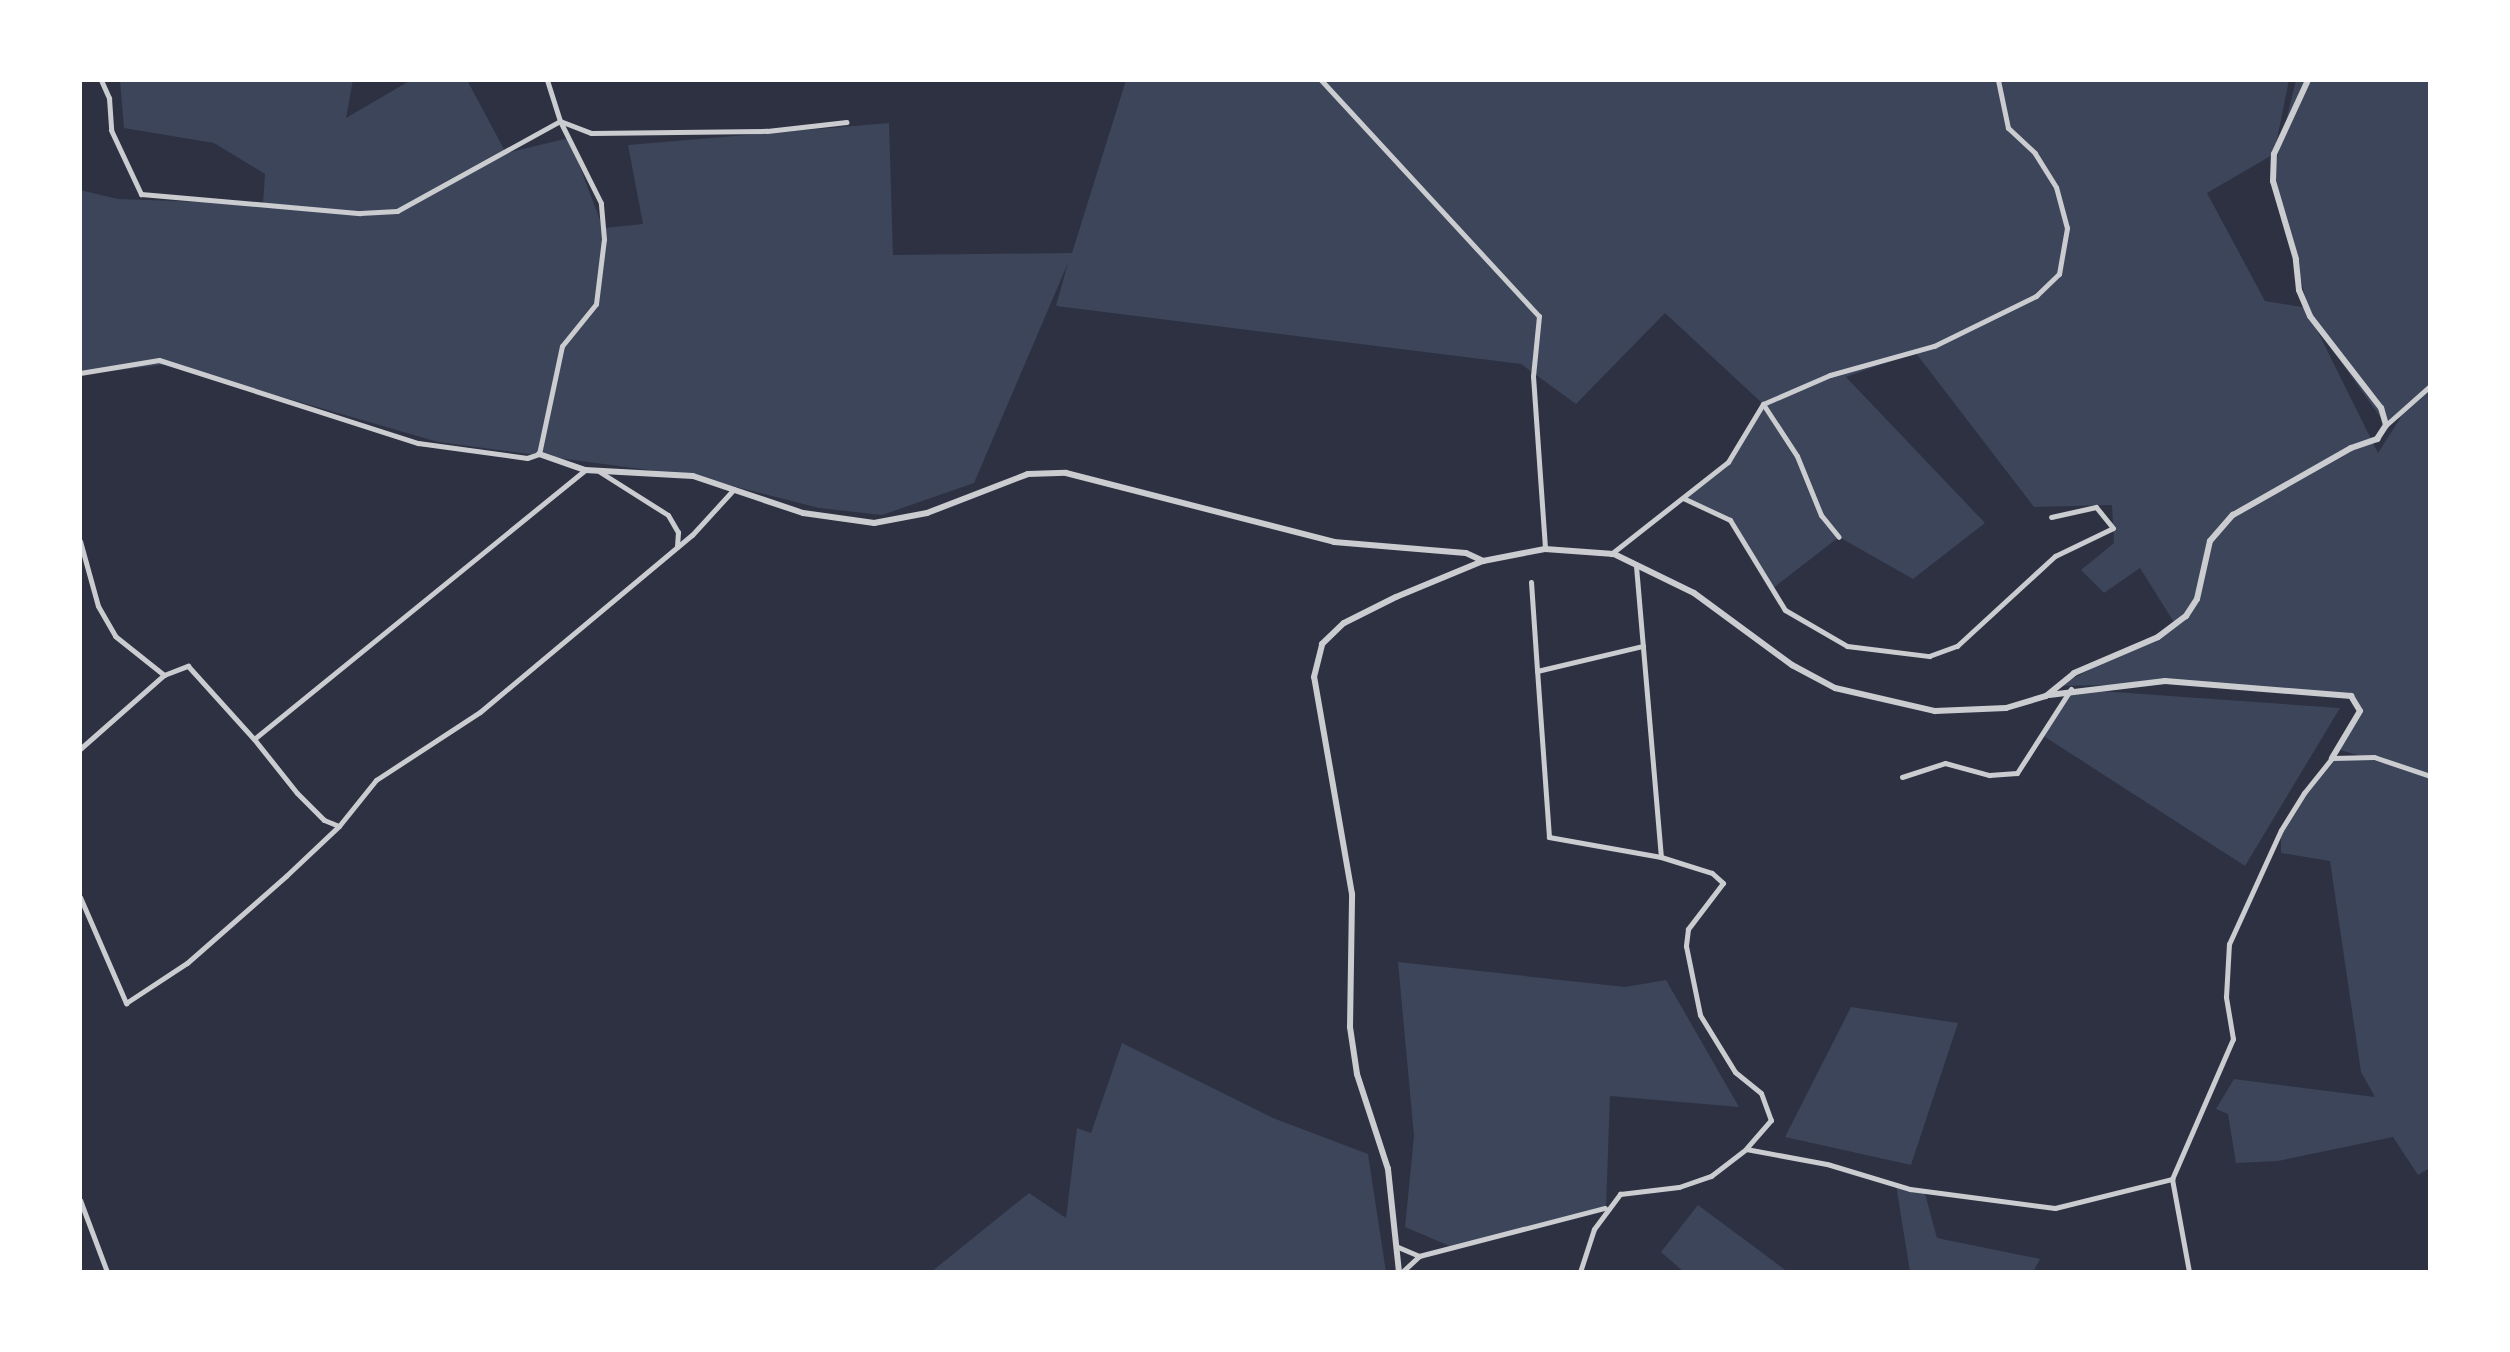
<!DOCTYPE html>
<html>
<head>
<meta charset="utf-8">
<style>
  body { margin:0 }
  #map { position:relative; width:2510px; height:1352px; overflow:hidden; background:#2d3142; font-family:"Open Sans",sans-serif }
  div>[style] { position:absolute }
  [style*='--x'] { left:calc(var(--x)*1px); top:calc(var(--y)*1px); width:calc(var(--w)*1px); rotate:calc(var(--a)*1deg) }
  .green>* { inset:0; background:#3c4559 }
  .minor>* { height:5px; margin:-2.5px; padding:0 2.5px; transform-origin:2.5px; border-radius:2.5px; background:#caccd0 }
  .tertiary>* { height:6px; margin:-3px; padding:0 3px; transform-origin:3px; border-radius:3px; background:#caccd0 }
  span { translate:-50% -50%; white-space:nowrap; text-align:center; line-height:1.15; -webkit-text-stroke:6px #fff; paint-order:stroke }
  .frame { position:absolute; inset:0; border:82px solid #fff; pointer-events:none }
</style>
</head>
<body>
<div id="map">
  <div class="green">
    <div style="clip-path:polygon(evenodd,120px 80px,353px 80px,346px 118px,411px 80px,467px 80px,506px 153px,569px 138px,603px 228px,643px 224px,628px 145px,889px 123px,893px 255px,1072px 253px,1126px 80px,2289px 80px,2274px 154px,2207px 193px,2265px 301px,2308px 308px,2274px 171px,2296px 80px,2430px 80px,2430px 1168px,2418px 1175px,2393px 1137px,2278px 1161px,2236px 1163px,2228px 1114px,2216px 1109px,2234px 1079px,2375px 1097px,2361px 1072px,2330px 861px,2281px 853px,2281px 830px,2332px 758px,2361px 756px,2337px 749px,2360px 712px,2352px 696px,2212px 683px,2059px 686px,2175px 624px,2140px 568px,2104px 593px,2081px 570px,2114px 543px,2112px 505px,2034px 507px,1915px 352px,1846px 377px,1985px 523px,1913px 579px,1839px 537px,1772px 589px,1730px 520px,1683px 498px,1728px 462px,1763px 404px,1665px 313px,1576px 404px,1521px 364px,1056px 306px,1068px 263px,974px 483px,882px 515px,819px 508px,693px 476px,438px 442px,168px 364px,80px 375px,80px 190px,118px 199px,263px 204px,265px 174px,214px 143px,124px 128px,120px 80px,2315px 326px,2386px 425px,2401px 417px,2378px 453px,2315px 326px)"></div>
    <div style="clip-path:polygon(2071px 689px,2340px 708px,2245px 866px,2042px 735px)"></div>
    <div style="clip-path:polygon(1398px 962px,1625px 987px,1666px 980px,1739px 1107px,1610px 1096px,1606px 1208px,1452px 1247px,1405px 1227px,1414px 1136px)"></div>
    <div style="clip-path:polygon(1851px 1007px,1958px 1023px,1911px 1165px,1785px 1137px)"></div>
    <div style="clip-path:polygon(1122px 1043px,1273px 1118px,1368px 1154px,1386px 1272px,931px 1272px,1029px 1193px,1066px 1218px,1077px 1128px,1091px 1133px)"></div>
    <div style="clip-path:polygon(1896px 1185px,1924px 1190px,1937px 1238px,2040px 1259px,2033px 1272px,1910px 1272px)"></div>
    <div style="clip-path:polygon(1698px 1205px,1788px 1272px,1684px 1272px,1661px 1252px)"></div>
  </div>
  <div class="minor">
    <div style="--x:101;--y:80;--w:20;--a:66"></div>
    <div style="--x:109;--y:98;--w:32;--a:86"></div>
    <div style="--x:111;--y:130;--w:71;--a:64.9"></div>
    <div style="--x:141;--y:194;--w:220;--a:5"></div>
    <div style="--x:360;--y:213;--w:37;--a:-3"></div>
    <div style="--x:397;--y:211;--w:186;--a:-28.9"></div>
    <div style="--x:560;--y:121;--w:33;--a:21"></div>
    <div style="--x:591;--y:133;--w:176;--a:-0.7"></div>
    <div style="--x:767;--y:131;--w:80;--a:-6.5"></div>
    <div style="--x:1321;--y:80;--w:321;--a:47.3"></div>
    <div style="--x:1539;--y:316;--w:60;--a:95.7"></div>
    <div style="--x:1533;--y:376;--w:173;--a:86"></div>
    <div style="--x:80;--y:373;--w:80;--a:-9.3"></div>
    <div style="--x:159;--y:360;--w:272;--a:17.8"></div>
    <div style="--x:418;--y:443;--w:110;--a:7.8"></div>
    <div style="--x:527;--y:458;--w:13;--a:-18"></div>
    <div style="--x:539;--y:454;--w:110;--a:-78"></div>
    <div style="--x:562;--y:346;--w:54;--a:-51"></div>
    <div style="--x:596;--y:304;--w:65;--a:-83"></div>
    <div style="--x:604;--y:239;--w:36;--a:-95"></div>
    <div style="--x:601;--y:203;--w:92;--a:-116.6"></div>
    <div style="--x:560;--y:121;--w:43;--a:-107.6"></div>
    <div style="--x:1763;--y:404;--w:62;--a:56.8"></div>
    <div style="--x:1797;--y:456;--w:64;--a:67.9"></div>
    <div style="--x:1821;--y:515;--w:28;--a:51"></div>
    <div style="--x:2386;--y:425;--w:59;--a:-41.6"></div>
    <div style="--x:600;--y:472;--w:80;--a:32.3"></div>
    <div style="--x:668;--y:515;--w:20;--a:60"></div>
    <div style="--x:678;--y:532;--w:15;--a:94"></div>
    <div style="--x:1683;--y:498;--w:52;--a:25.1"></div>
    <div style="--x:1730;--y:520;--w:105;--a:58.6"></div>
    <div style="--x:1785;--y:610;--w:72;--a:30.1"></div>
    <div style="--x:1847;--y:646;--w:83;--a:7"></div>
    <div style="--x:1929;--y:656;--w:30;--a:-20"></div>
    <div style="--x:1957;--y:646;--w:133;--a:-42.6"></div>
    <div style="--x:2055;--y:556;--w:64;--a:-25.8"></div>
    <div style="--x:2113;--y:528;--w:27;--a:-129"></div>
    <div style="--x:2096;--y:507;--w:46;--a:167.5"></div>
    <div style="--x:80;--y:541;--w:67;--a:74.5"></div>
    <div style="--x:98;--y:606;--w:34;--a:60"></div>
    <div style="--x:115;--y:636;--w:63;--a:38.5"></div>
    <div style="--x:1611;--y:554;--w:149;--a:-38.2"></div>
    <div style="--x:1728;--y:462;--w:68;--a:-58.9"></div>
    <div style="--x:1763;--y:404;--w:73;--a:-23.4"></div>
    <div style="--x:1830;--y:375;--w:108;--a:-15.6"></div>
    <div style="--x:1934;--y:346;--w:114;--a:-26.1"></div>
    <div style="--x:2036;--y:296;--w:32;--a:-44"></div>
    <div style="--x:2059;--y:274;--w:47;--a:-80.1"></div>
    <div style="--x:2067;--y:228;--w:42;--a:-105"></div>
    <div style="--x:2056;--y:187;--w:40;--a:-122"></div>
    <div style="--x:2035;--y:153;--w:37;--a:-137"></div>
    <div style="--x:2008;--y:128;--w:49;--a:-101.8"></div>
    <div style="--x:1636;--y:566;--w:292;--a:85.1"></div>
    <div style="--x:1661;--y:857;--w:114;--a:-169.9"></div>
    <div style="--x:1549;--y:837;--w:166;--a:-94.1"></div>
    <div style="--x:1537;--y:671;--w:109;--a:-13.3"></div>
    <div style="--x:1531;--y:582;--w:89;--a:86.1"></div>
    <div style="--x:254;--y:739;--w:69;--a:51.5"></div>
    <div style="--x:297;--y:793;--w:38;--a:45"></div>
    <div style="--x:324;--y:820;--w:16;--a:22"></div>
    <div style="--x:80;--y:749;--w:112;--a:-41.4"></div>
    <div style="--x:164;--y:675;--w:26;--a:-21"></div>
    <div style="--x:188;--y:666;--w:98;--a:47.9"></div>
    <div style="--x:254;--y:739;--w:427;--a:-39.1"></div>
    <div style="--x:1902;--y:777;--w:45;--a:-18"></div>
    <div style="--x:1945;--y:763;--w:46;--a:15.3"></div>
    <div style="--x:1989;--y:775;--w:28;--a:-4"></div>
    <div style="--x:2017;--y:773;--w:100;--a:-57.3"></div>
    <div style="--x:1661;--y:857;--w:53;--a:17.4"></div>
    <div style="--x:1712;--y:873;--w:15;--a:42"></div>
    <div style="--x:1723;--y:883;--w:58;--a:127.3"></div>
    <div style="--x:1688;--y:929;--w:17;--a:97"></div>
    <div style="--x:1686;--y:946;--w:70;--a:78.5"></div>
    <div style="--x:1700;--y:1015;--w:67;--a:58.4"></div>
    <div style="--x:1735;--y:1072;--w:33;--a:39"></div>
    <div style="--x:1761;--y:1093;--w:29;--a:70"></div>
    <div style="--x:1771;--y:1120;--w:37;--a:131"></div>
    <div style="--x:80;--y:897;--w:116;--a:66.5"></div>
    <div style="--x:126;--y:1003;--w:73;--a:-33.3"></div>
    <div style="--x:187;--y:963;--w:132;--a:-41.3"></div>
    <div style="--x:286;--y:876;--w:73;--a:-43.3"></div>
    <div style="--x:339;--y:826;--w:59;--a:-51.2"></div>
    <div style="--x:376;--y:780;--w:124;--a:-33.2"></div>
    <div style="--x:480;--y:712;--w:276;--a:-39.9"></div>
    <div style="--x:692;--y:535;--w:62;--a:-47.6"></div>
    <div style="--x:2172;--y:1179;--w:95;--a:79.6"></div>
    <div style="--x:80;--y:1200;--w:77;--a:69.4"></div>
    <div style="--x:1398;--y:1247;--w:23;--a:23"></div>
    <div style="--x:1419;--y:1256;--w:192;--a:-14.5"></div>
    <div style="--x:1402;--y:1272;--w:23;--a:-43"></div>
    <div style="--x:1580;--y:1272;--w:45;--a:-72"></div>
    <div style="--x:1594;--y:1229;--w:44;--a:-53.4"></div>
    <div style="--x:1620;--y:1194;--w:59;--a:-6.8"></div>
    <div style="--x:1679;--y:1187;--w:34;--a:-19"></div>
    <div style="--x:1711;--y:1176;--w:44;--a:-37.6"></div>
    <div style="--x:1746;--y:1149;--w:82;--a:10.5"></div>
    <div style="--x:1827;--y:1164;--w:87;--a:16.8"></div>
    <div style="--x:1910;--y:1189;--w:146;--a:7.5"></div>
    <div style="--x:2055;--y:1208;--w:121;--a:-13.9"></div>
    <div style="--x:2172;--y:1179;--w:153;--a:-66.5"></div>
    <div style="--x:2233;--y:1039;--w:43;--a:-99.5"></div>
    <div style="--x:2226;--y:997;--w:53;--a:-86.8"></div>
    <div style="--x:2229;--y:944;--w:125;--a:-65.5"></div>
    <div style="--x:2281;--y:830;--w:44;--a:-58.1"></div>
    <div style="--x:2304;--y:793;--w:45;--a:-51.3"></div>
    <div style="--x:2332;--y:758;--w:42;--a:-1.4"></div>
    <div style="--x:2374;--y:757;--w:59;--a:18.7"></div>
  </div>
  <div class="tertiary">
    <div style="--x:539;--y:454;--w:49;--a:19.2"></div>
    <div style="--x:585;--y:470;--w:108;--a:3.2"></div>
    <div style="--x:693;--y:476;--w:116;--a:18.6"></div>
    <div style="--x:803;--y:513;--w:72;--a:8"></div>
    <div style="--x:874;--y:523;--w:54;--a:-10.7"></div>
    <div style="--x:927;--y:513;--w:108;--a:-21.1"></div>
    <div style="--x:1028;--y:474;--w:38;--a:-2"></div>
    <div style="--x:1066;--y:473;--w:277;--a:14.4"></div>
    <div style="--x:1334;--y:542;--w:132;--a:4.8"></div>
    <div style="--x:1466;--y:553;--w:19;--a:25"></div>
    <div style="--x:2049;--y:695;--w:117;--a:-6.9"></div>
    <div style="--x:2165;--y:681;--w:187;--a:4.6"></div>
    <div style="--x:2351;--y:696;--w:17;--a:59"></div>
    <div style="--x:2360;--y:711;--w:55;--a:120.8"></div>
    <div style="--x:1399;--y:1272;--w:104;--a:-96.1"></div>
    <div style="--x:1388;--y:1169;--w:100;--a:-108.1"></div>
    <div style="--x:1357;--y:1074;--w:48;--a:-98.5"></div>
    <div style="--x:1350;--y:1027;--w:133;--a:-89.1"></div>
    <div style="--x:1352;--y:894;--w:220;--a:-99.9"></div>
    <div style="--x:1314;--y:677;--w:34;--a:-76"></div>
    <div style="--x:1322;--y:644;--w:30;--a:-44"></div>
    <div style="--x:1344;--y:623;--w:58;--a:-26.6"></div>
    <div style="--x:1396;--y:597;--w:94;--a:-22.5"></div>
    <div style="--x:1483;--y:561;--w:63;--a:-11"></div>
    <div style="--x:1545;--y:549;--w:69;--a:4.1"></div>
    <div style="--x:1614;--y:554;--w:89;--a:26"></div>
    <div style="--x:1694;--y:593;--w:122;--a:36.3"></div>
    <div style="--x:1792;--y:665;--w:49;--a:28.1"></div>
    <div style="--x:1835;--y:688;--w:103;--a:13"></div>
    <div style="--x:1935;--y:711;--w:71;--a:-2.4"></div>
    <div style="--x:2006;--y:708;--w:42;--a:-16.7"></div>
    <div style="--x:2046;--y:696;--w:36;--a:-39"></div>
    <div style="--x:2074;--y:673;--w:91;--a:-23.2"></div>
    <div style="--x:2158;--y:637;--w:35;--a:-37"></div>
    <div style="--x:2186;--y:616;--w:20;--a:-57"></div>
    <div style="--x:2197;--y:599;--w:59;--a:-77.4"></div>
    <div style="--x:2210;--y:541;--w:35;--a:-49"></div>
    <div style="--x:2233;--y:515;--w:136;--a:-29.6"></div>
    <div style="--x:2351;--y:448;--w:28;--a:-19"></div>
    <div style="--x:2377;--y:439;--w:17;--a:-57"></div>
    <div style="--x:2386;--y:425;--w:18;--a:-106"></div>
    <div style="--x:2381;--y:408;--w:116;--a:-127.7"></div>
    <div style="--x:2310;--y:316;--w:28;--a:-113"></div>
    <div style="--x:2299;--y:290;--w:31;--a:-96"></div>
    <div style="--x:2296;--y:259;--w:81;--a:-106.4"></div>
    <div style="--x:2273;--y:181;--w:27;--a:-88"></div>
    <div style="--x:2274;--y:154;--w:81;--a:-65.3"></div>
  </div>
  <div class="frame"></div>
</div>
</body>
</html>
